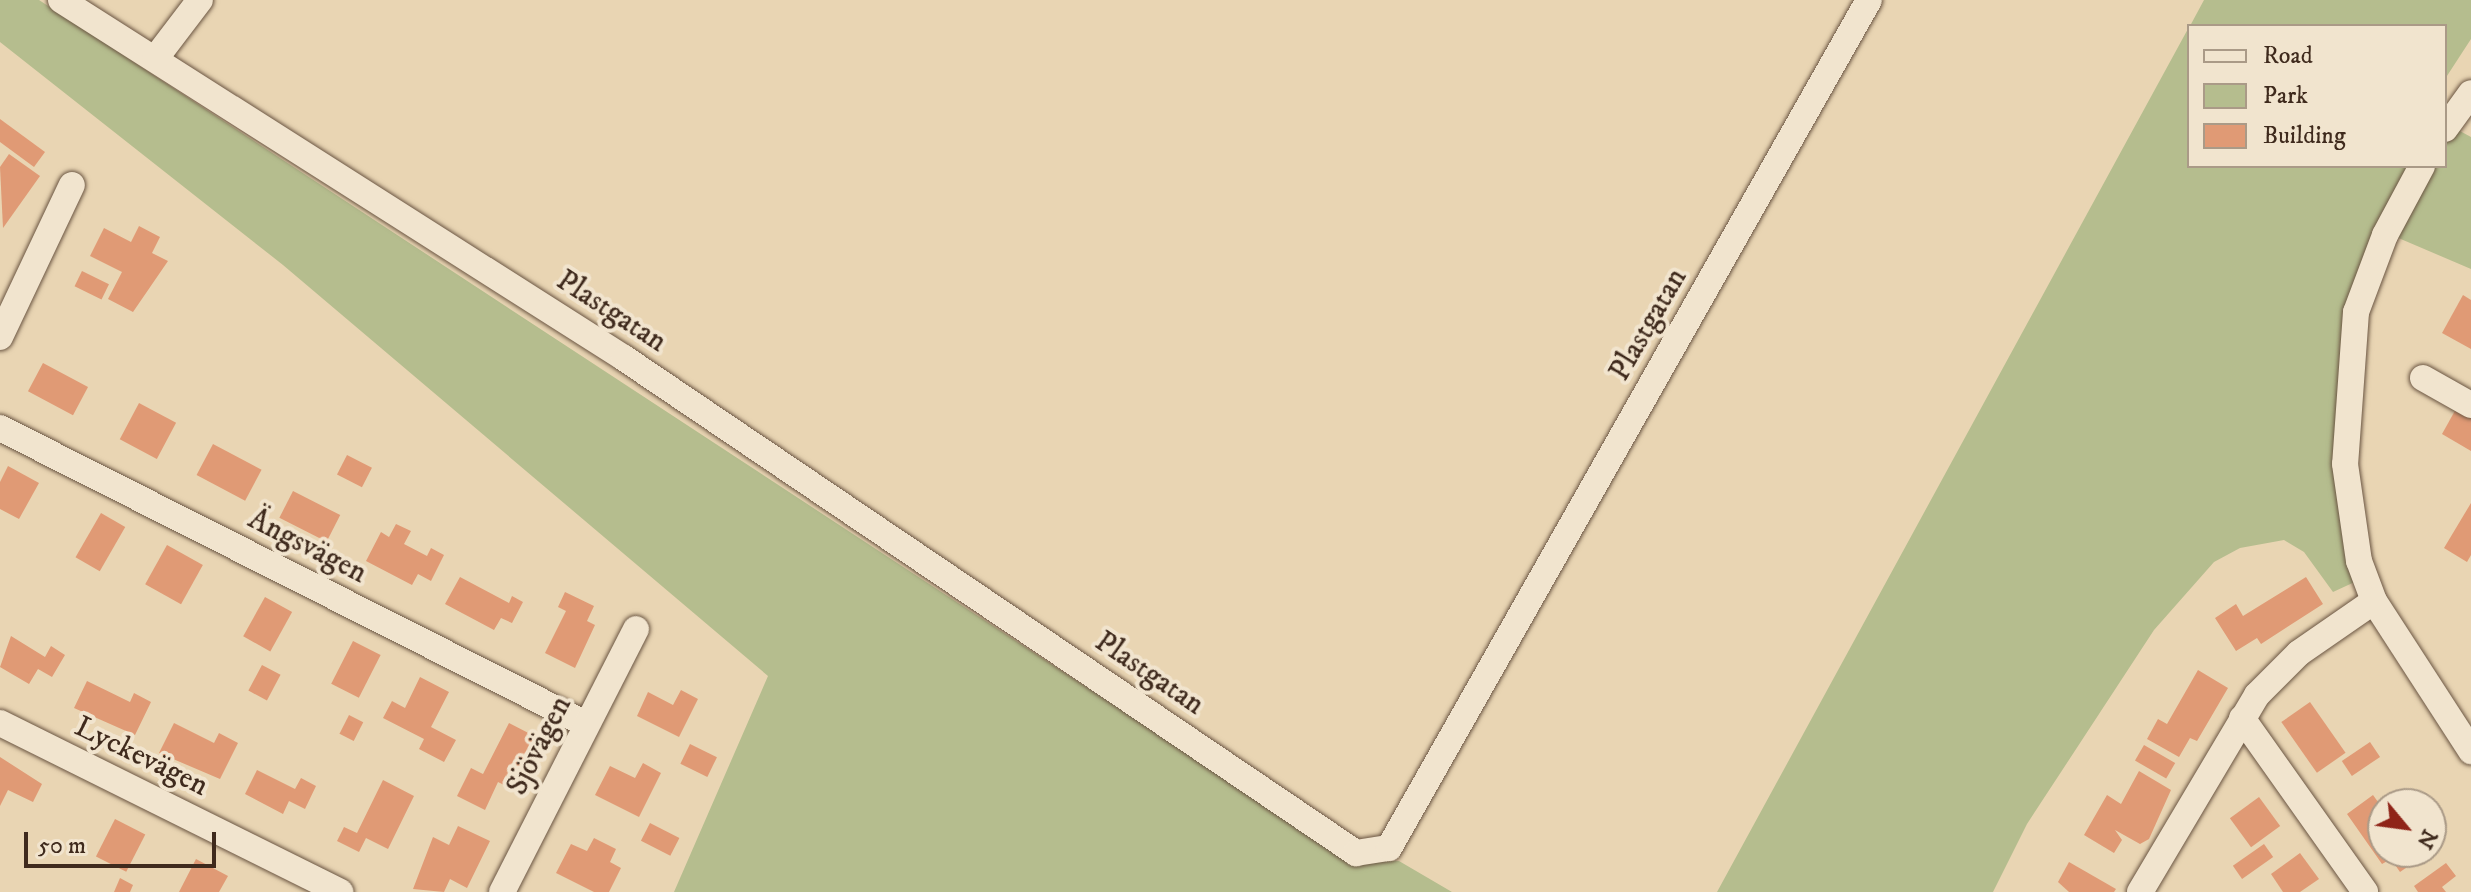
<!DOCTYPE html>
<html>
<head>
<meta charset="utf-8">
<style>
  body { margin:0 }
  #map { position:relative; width:2471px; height:892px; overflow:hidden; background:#e9d5b3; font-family:"IM FELL DW Pica",serif }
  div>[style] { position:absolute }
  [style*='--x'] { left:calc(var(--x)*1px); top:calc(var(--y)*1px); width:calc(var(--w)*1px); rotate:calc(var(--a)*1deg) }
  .green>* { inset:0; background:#b5bd8e }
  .building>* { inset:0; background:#e09a75; transform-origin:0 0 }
  .roads { filter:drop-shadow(0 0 2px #6a5542) drop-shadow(0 0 2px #6a5542) }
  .minor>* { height:26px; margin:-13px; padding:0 13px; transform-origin:13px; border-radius:13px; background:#f1e4ce }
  span { translate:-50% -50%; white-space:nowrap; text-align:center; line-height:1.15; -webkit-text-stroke:8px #f1e4ce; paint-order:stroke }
  .street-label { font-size:30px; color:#3f2a1d }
  .legend { position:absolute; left:2187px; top:24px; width:260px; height:144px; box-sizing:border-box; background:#f1e4ce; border:2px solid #aa9a87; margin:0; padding:10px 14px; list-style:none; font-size:24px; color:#3f2a1d }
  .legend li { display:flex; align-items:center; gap:16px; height:40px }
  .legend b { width:40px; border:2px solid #aa9a87 }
  .north { position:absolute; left:2367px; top:788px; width:80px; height:80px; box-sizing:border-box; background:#f1e4ce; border:2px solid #aa9a87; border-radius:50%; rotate:119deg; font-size:22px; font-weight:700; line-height:32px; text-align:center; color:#3f2a1d }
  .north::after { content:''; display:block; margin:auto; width:28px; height:36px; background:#8f2418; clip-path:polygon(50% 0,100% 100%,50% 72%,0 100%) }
  .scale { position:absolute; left:24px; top:832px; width:192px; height:36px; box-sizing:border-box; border:4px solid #3f2a1d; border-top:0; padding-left:10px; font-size:24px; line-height:28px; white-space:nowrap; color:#3f2a1d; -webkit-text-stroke:6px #f1e4ce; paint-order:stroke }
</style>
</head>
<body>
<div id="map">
  <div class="green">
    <div style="clip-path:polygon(0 0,39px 0,1350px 860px,1399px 861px,1452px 892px,674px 892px,768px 676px,283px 265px,0 42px)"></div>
    <div style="clip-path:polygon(2204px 0,2471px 0,2471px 39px,2445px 79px,2445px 26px,2190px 26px)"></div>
    <div style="clip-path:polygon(2189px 27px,2189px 166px,2445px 166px,2445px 123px,2471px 137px,2471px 269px,2375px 228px,2349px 302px,2335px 452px,2359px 580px,2333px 592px,2304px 552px,2284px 540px,2240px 548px,2214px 562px,2154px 630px,2027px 824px,1993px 892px,1717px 892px)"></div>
  </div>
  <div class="building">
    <div style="clip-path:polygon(0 119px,45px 152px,34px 167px,0 142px)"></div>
    <div style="clip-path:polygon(9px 154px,40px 176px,3px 228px,0 167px)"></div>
    <div style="clip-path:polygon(139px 226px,160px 237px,152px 253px,168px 261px,133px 312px,108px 299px,122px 272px,90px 256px,104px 228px,131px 242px)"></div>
    <div style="left:82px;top:271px;width:30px;height:17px;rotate:26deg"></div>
    <div style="clip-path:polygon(2463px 295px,2471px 300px,2471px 349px,2442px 333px)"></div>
    <div style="left:43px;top:363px;width:51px;height:32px;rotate:28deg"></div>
    <div style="left:139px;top:403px;width:42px;height:41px;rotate:28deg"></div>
    <div style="clip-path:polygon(2456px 409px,2471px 418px,2471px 451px,2442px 434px)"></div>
    <div style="left:213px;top:444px;width:55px;height:35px;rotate:28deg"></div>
    <div style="left:347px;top:455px;width:28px;height:22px;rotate:27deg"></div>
    <div style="clip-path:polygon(8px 466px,39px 483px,19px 519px,0 509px,0 482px)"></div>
    <div style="left:293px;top:491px;width:53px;height:30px;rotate:27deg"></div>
    <div style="clip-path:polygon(2471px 503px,2471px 555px,2467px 562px,2444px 548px)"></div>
    <div style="left:101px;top:513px;width:28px;height:51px;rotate:30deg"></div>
    <div style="clip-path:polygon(396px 524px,411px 531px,404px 544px,427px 556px,431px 548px,444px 555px,431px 581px,418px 574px,412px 585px,366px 561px,381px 532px,389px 537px)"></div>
    <div style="left:167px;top:545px;width:41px;height:45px;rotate:29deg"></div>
    <div style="clip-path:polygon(460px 577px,509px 603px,512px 596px,523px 602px,512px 623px,501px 618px,494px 630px,445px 604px)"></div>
    <div style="clip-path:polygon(2306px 577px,2323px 604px,2261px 644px,2257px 638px,2236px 651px,2215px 618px,2236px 604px,2243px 616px)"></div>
    <div style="clip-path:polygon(565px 592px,594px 606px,587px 621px,595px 625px,575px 668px,545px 653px,566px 611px,558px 607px)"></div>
    <div style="left:265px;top:597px;width:31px;height:45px;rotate:29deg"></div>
    <div style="clip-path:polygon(11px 636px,45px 657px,51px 646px,65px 655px,52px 677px,38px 669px,29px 684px,0 667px)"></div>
    <div style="left:353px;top:641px;width:31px;height:48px;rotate:27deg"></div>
    <div style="left:262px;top:665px;width:21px;height:29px;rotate:28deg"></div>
    <div style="clip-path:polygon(2198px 670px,2228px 688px,2197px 741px,2190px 738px,2179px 757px,2147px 739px,2158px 719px,2167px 724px)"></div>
    <div style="clip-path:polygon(420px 677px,449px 692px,431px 727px,456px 740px,444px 762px,419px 749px,424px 739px,383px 718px,392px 701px,405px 708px)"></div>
    <div style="clip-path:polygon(87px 681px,130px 702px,134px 693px,151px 702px,135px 735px,74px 708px)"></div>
    <div style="clip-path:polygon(681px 690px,698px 699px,679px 737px,637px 716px,648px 692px,673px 705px)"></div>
    <div style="left:2310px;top:702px;width:62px;height:35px;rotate:55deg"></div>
    <div style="left:349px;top:715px;width:16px;height:21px;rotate:27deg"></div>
    <div style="clip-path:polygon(174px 723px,214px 743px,219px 733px,238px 743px,220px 779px,159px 753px)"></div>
    <div style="clip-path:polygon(509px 723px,540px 739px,514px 790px,498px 782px,485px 810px,457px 796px,471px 768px,483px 774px)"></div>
    <div style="left:2370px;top:742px;width:18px;height:34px;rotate:56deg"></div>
    <div style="left:690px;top:744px;width:30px;height:22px;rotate:26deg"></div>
    <div style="left:2144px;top:745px;width:36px;height:18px;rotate:30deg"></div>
    <div style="clip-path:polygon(0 757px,42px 784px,33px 802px,8px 790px,0 806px)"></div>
    <div style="clip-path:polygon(643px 763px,661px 773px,639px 817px,595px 795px,610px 766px,635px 778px)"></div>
    <div style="clip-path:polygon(257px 770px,295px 789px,301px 778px,316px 786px,305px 809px,289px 801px,283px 814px,245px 794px)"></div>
    <div style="clip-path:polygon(2139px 771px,2171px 790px,2149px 839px,2140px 844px,2115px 830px,2122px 840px,2114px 853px,2084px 835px,2107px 795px,2121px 804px)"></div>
    <div style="clip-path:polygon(383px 780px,414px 796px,388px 849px,366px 838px,359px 852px,337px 841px,344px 827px,357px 833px)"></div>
    <div style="clip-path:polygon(2373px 795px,2383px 809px,2383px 852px,2429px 852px,2400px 872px,2391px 859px,2382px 864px,2347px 814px)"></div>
    <div style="left:2259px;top:797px;width:36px;height:36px;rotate:54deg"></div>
    <div style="left:115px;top:819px;width:34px;height:42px;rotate:27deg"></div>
    <div style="left:650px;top:823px;width:33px;height:20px;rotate:27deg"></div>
    <div style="clip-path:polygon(458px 826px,490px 841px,467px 888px,450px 879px,444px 892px,413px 889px,433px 837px,449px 845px)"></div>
    <div style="clip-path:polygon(594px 838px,616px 849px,610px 862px,621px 868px,609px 892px,594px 892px,556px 873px,571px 844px,587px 851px)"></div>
    <div style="left:2264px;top:844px;width:16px;height:38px;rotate:55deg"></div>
    <div style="clip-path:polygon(2300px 853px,2319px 879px,2300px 892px,2283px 892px,2271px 874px)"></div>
    <div style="clip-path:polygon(196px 859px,228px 876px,219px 892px,179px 892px)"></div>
    <div style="clip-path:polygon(2069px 862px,2116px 889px,2114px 892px,2069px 892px,2058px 882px)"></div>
    <div style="clip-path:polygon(2446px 863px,2456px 876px,2442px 887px,2446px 892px,2418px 892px,2414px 886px)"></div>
    <div style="clip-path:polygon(120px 878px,133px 885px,130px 892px,114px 892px)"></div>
  </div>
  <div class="roads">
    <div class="minor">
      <div style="--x:61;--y:0;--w:667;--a:32.45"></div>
      <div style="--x:624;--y:358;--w:884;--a:34.07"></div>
      <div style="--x:1356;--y:853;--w:33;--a:-9"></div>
      <div style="--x:1389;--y:848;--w:974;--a:-60.49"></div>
      <div style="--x:155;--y:59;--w:74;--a:-52.7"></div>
      <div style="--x:2445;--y:129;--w:44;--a:-54.2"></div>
      <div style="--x:2422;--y:166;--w:78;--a:118.2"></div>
      <div style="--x:2385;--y:235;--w:82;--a:110.6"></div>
      <div style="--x:2356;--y:312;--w:152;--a:94.1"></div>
      <div style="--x:2345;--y:464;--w:98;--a:81.8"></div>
      <div style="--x:2359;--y:561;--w:43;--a:69.4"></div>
      <div style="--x:2374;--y:601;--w:179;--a:57.1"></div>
      <div style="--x:0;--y:337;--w:168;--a:-64.7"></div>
      <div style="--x:2423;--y:378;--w:55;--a:29.4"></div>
      <div style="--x:0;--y:428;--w:657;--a:26.8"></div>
      <div style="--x:2242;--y:718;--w:213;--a:54.7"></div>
      <div style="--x:0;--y:723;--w:380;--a:26.4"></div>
      <div style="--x:502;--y:892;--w:295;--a:-63"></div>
      <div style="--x:2140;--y:892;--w:229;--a:-59.3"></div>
      <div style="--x:2257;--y:695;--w:59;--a:-45"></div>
      <div style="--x:2299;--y:653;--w:91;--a:-34.7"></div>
    </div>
  </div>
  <div class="street-label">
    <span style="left:611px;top:312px;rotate:33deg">Plastgatan</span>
    <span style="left:1649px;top:325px;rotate:-60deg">Plastgatan</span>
    <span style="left:307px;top:547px;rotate:27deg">Ängsvägen</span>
    <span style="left:1149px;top:674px;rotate:34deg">Plastgatan</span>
    <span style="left:540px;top:746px;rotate:-63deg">Sjövägen</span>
    <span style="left:141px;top:757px;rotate:26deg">Lyckevägen</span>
  </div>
  <ul class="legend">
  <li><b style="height:10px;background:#f1e4ce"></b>Road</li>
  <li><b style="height:22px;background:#b5bd8e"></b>Park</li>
  <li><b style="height:22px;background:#e09a75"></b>Building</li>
  </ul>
  <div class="north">N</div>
  <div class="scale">50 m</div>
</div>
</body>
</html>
